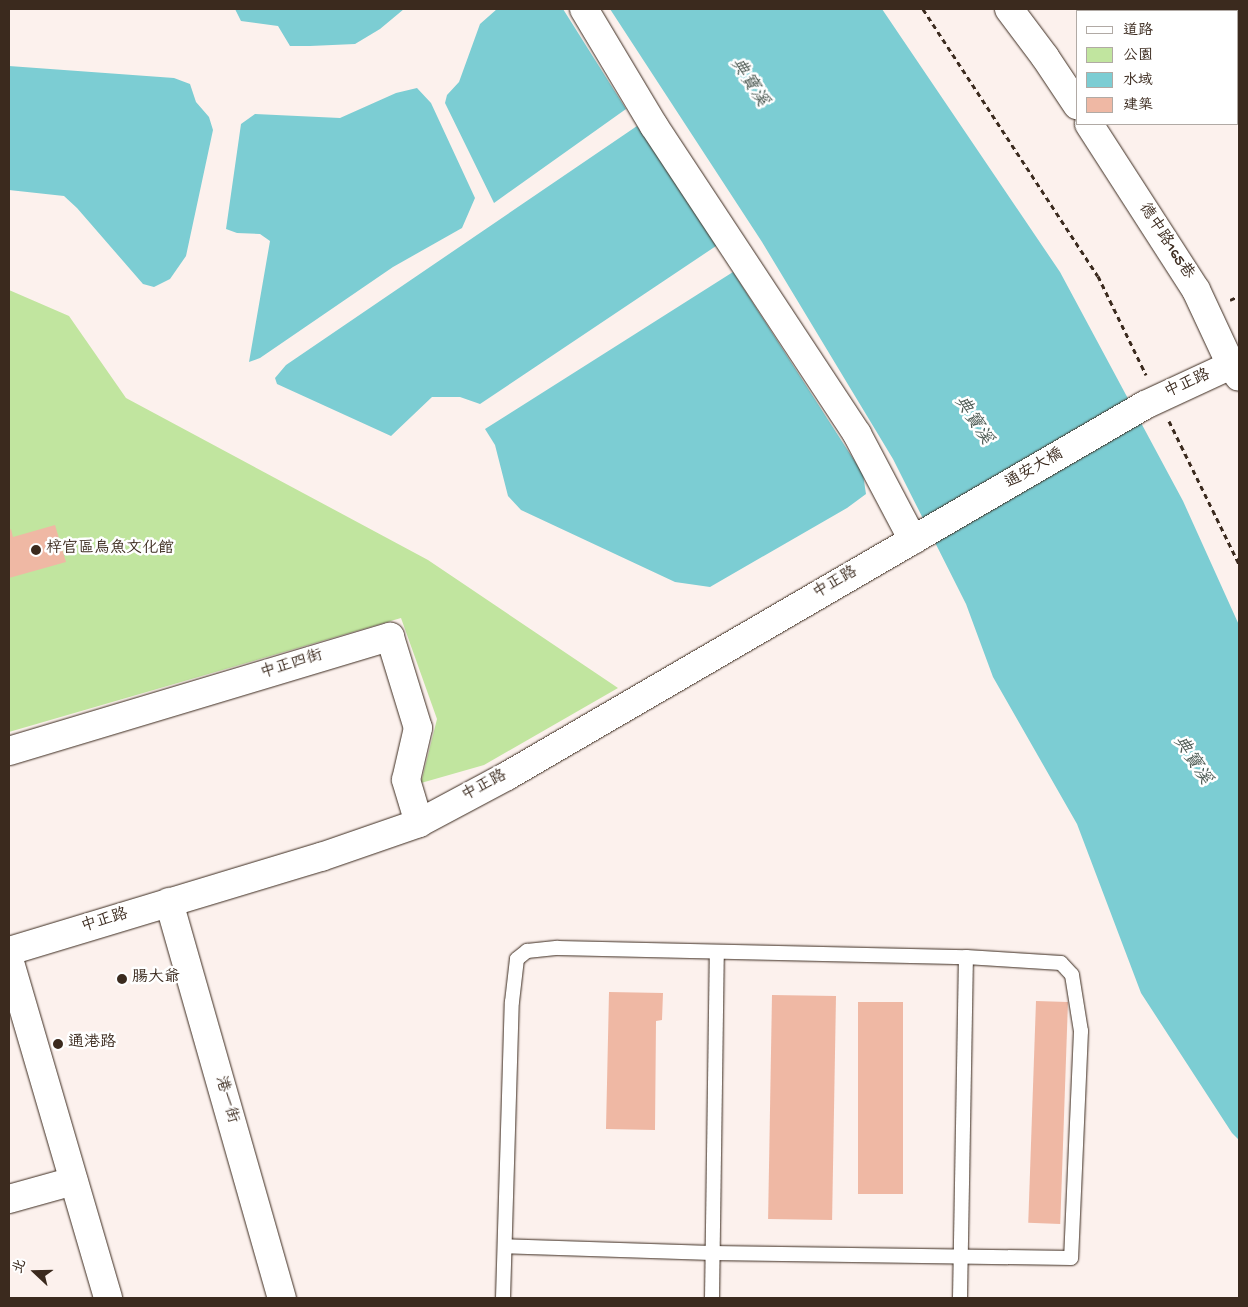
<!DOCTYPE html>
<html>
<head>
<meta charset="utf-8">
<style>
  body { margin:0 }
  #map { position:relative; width:1248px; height:1307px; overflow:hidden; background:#fcf1ed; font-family:"Gochi Hand","LXGW WenKai TC",sans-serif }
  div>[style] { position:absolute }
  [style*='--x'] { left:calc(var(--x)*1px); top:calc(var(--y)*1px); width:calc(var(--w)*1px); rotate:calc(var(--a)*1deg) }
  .green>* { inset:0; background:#c1e59f }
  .water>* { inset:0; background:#7ccdd3 }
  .building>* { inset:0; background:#efb8a4; transform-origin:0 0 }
  .path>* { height:3px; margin-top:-1.5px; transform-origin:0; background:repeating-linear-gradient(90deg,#3b2a1e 0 5px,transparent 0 9px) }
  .roads { filter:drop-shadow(0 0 1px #3b2a1e) drop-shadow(0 0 1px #3b2a1e) }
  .lane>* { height:14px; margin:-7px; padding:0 7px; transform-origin:7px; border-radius:7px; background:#fff }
  .street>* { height:28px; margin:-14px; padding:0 14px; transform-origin:14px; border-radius:14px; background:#fff }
  .dots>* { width:14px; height:14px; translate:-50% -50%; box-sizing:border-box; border:2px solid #fff; border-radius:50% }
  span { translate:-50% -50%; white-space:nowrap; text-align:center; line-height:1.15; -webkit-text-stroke:5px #fff; paint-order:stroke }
  .street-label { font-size:16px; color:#3b2a1e }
  .poi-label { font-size:16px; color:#3b2a1e }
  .left { translate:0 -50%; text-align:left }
  .water-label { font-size:18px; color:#4e5b54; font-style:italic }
  .frame { position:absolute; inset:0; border:10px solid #3b2a1e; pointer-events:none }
  .legend { position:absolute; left:1076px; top:10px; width:162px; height:115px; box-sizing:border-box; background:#fff; border:1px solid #b1aaa5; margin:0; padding:6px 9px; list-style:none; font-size:15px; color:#3b2a1e }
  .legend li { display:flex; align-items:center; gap:10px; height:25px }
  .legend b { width:25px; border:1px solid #b1aaa5 }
  .north { position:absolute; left:10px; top:1247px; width:50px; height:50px; -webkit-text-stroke:4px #fff; paint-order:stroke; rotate:291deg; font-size:14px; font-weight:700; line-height:20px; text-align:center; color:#3b2a1e }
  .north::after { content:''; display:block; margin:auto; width:18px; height:22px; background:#3b2a1e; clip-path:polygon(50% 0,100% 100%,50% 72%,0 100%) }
</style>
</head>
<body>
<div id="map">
  <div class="green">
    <div style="clip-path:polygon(9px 290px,69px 316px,126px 398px,428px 560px,618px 688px,484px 765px,421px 783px,437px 719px,401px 618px,9px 732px)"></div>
  </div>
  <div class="water">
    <div style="clip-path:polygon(235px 9px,404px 9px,380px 29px,355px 44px,310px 46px,290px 46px,278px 26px,241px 21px)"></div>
    <div style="clip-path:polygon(497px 9px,563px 9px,626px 109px,494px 203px,445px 103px,447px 95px,459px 82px,480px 24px)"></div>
    <div style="clip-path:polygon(610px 9px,882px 9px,1060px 272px,1183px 501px,1239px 625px,1239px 1140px,1232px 1133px,1141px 993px,1077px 824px,993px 677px,966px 604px,893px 459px,762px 242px)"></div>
    <div style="clip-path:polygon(9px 66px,174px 78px,190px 84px,196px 102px,209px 117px,213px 130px,186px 256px,170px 279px,154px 287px,143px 284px,77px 208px,64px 196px,9px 190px)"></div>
    <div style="clip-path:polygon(417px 88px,431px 103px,475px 198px,462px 228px,393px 267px,260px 358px,249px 362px,270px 241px,260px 234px,237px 233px,226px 229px,241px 124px,255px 114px,340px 118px,396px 93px)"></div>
    <div style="clip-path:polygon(637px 126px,719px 244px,480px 404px,460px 397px,432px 397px,391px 436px,277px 384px,275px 378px,286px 365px)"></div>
    <div style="clip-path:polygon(733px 272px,863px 474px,866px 494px,847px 508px,710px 587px,675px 582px,521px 510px,508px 496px,495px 445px,485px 429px)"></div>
  </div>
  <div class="building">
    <div style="clip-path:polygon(55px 525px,66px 562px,9px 578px,9px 530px,11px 529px,13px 537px)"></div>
    <div style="clip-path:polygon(609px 992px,663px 993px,662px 1020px,656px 1021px,655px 1130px,606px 1129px)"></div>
    <div style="left:772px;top:995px;width:64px;height:224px;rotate:1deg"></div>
    <div style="left:1036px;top:1001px;width:32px;height:222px;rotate:2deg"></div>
    <div style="left:858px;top:1002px;width:45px;height:192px"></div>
  </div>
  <div class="path">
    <div style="--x:923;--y:9;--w:319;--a:56.8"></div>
    <div style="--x:1098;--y:276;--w:110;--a:64.1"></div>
    <div style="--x:1230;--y:300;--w:10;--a:-24"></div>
    <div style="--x:1169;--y:421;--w:159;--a:63.9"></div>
  </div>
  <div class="roads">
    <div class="lane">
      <div style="--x:503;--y:1298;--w:296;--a:-88.3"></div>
      <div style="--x:512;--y:1002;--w:43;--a:-83.4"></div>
      <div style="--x:517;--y:959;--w:13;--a:-39"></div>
      <div style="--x:527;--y:951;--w:31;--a:-6"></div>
      <div style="--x:558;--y:948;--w:408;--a:1.3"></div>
      <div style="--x:966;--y:957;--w:95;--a:3.6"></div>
      <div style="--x:1061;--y:963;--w:16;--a:47"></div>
      <div style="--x:1072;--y:975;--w:57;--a:80.9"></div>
      <div style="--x:1081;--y:1031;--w:227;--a:92.5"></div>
      <div style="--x:1071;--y:1258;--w:359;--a:-179.2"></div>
      <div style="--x:712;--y:1253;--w:207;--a:-178.1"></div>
      <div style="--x:712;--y:1298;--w:346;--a:-89.2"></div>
      <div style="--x:960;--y:1298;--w:341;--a:-89"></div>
    </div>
    <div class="street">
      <div style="--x:584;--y:9;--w:136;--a:59.1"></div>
      <div style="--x:654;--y:126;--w:369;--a:56.6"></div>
      <div style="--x:857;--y:434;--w:120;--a:62.2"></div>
      <div style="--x:1009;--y:9;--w:60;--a:53.1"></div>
      <div style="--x:1045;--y:57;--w:58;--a:56.3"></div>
      <div style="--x:1089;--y:124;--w:197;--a:57.2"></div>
      <div style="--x:1196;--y:290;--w:83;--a:65"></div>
      <div style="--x:1231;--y:365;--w:14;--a:56"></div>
      <div style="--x:9;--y:751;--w:398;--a:-16.7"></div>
      <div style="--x:390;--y:637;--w:95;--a:72.9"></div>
      <div style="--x:418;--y:728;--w:53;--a:103"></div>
      <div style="--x:406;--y:780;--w:45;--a:73.2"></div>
      <div style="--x:169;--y:902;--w:412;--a:74.1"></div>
      <div style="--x:9;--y:951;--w:326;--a:-16.8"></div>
      <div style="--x:321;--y:857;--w:104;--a:-19.1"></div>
      <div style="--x:419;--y:823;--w:100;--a:-28.1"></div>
      <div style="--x:507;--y:776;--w:738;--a:-30.18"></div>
      <div style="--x:1145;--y:405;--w:95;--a:-24.9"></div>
      <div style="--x:9;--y:959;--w:353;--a:73.7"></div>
      <div style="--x:9;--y:1199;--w:67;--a:-15.5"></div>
    </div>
  </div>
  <div class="dots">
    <div style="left:36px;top:550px;background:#3b2a1e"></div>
    <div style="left:122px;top:979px;background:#3b2a1e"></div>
    <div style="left:58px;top:1044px;background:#3b2a1e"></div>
  </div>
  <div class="street-label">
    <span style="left:1165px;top:242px;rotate:57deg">德中路165巷</span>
    <span style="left:1188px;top:385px;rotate:-24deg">中正路</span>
    <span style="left:1035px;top:470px;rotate:-30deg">通安大橋</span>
    <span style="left:836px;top:584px;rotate:-30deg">中正路</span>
    <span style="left:292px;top:666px;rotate:-17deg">中正四街</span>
    <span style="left:485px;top:787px;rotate:-28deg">中正路</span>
    <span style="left:105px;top:922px;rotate:-17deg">中正路</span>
    <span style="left:225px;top:1100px;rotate:74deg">港一街</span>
  </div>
  <div class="poi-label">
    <span class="left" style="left:46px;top:550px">梓官區烏魚文化館</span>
    <span class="left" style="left:132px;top:979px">腸大爺</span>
    <span class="left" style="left:68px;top:1044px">通港路</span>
  </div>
  <div class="water-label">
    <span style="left:748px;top:83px;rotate:57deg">典寶溪</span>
    <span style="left:972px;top:421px;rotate:57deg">典寶溪</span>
    <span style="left:1191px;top:761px;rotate:57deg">典寶溪</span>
  </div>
  <div class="frame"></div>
  <ul class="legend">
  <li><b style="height:6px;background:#fff"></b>道路</li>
  <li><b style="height:14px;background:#c1e59f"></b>公園</li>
  <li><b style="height:14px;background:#7ccdd3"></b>水域</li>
  <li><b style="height:14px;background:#efb8a4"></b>建築</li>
  </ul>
  <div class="north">北</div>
</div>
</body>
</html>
